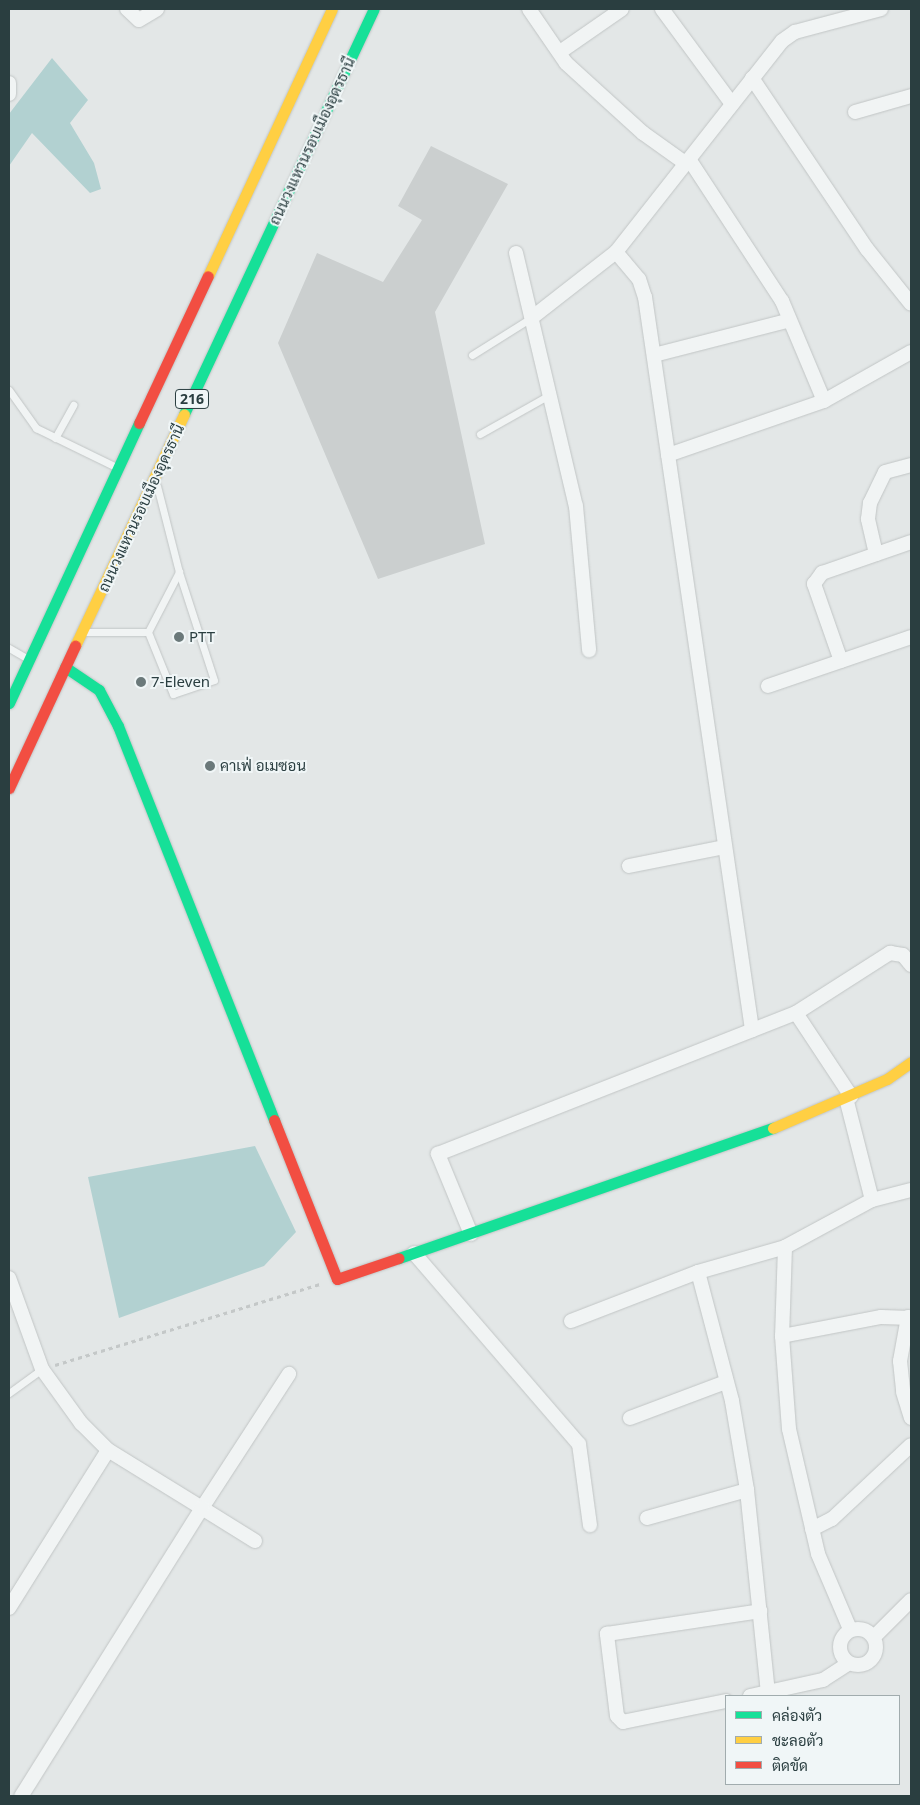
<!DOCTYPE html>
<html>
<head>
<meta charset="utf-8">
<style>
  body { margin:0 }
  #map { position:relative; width:920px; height:1805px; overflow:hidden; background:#e3e7e7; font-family:"Noto Sans",Sarabun,sans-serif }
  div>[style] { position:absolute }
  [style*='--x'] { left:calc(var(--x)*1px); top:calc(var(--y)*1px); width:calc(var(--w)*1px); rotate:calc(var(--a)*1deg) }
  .water>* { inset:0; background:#b2d1d1 }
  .building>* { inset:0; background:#cbcfcf }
  .path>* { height:2.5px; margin-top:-1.25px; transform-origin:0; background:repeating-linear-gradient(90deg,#c4c8c8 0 4px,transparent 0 8px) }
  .roads { filter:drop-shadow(0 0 1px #c1c5c5) drop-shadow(0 0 1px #c1c5c5) }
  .lane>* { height:7px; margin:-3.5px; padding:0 3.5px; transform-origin:3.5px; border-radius:3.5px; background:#f1f4f4 }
  .street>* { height:14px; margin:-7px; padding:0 7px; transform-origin:7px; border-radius:7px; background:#f1f4f4 }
  .street>.ring { margin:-7px; padding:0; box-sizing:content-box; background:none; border:14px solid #f1f4f4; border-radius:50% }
  .fast>* { height:11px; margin:-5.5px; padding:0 5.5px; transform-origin:5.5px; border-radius:5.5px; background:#16e098 }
  .slow>* { height:11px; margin:-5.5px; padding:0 5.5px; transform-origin:5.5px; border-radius:5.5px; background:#ffcf43 }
  .jam>* { height:11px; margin:-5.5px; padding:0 5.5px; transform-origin:5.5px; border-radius:5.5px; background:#f24e42 }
  .dots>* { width:14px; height:14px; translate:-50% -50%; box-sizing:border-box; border:2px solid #f0f6f7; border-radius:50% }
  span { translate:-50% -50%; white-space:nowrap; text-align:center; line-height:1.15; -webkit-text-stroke:4px #f0f6f7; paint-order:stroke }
  .shield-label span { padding:1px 4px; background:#f0f6f7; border:1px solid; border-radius:4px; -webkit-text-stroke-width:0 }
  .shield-label { font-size:14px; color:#2a3e40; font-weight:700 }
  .street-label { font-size:15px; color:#2a3e40 }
  .poi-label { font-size:15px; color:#2a3e40 }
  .left { translate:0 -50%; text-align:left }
  .frame { position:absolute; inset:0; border:10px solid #2a3e40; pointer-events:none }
  .legend { position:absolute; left:725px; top:1695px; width:175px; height:90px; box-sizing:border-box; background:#f0f6f7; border:1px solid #a1acae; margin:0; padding:6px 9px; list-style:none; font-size:15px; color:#2a3e40 }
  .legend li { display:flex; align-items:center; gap:10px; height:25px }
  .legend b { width:25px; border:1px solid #a1acae }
</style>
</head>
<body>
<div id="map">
  <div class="water">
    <div style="clip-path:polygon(52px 58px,88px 100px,70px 123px,94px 163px,101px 189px,90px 193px,32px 133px,9px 166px,9px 114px)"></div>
    <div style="clip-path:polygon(255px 1146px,296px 1232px,264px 1266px,119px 1318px,88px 1177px)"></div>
  </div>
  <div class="building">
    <div style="clip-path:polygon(431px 146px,508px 184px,435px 312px,485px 544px,378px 579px,278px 343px,317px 253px,383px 282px,422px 220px,398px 206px)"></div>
  </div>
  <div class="path">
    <div style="--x:55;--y:1365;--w:277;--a:-17"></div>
  </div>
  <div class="roads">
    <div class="lane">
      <div style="--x:472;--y:355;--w:70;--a:-32.1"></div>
      <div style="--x:9;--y:390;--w:47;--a:54.6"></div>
      <div style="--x:36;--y:428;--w:89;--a:26"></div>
      <div style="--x:480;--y:434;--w:81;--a:-29.4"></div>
      <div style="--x:55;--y:438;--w:38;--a:-61"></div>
      <div style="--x:87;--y:632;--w:61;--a:0"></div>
      <div style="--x:148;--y:632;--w:68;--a:-62.7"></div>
      <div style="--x:179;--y:572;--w:89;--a:-104.3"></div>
      <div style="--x:148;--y:632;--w:67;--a:68"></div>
      <div style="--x:173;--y:694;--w:43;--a:-18.9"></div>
      <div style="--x:214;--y:680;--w:114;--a:-108"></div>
      <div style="--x:9;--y:648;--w:20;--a:30"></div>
      <div style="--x:9;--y:1393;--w:41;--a:-36"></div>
    </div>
    <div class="street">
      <div style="--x:127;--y:9;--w:16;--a:43"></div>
      <div style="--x:139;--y:20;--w:21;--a:-31"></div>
      <div style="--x:529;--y:9;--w:65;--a:55.6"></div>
      <div style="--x:566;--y:63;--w:104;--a:42.3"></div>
      <div style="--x:643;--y:133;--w:52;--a:35.5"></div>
      <div style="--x:662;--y:9;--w:118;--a:53.6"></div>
      <div style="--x:560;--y:52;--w:75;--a:-34.7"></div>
      <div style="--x:752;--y:78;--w:206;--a:56.1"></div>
      <div style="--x:867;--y:249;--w:70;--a:51.3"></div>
      <div style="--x:9;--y:83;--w:11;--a:90"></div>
      <div style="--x:855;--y:112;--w:58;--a:-15.9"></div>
      <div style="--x:689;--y:159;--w:170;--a:56.8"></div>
      <div style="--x:782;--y:301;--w:108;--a:67.2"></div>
      <div style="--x:616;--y:252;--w:35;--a:50"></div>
      <div style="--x:639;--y:279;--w:19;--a:72"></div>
      <div style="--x:645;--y:297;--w:741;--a:81.69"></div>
      <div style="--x:516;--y:253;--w:260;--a:76.7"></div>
      <div style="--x:576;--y:506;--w:145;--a:84.8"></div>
      <div style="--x:534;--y:316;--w:104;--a:-38"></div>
      <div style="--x:616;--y:252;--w:268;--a:-51.8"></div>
      <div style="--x:782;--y:41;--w:16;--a:-35"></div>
      <div style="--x:795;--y:32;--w:89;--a:-15"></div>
      <div style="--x:654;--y:355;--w:140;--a:-14.4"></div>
      <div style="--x:668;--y:455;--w:165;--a:-19.1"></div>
      <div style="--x:824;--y:401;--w:100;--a:-29.4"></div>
      <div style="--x:876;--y:554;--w:36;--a:-103"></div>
      <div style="--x:868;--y:519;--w:16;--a:-83"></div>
      <div style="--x:870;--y:503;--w:34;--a:-64"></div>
      <div style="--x:885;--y:472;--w:27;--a:-15"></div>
      <div style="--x:841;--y:661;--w:82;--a:-109.3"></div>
      <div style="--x:814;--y:584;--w:14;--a:-54"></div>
      <div style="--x:822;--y:573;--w:94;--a:-19.2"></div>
      <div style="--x:768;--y:686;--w:151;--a:-18.9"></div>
      <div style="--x:629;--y:866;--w:98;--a:-11.2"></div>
      <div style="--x:796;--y:1013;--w:100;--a:56.5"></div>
      <div style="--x:846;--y:1098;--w:105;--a:75.7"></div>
      <div style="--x:471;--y:1234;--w:87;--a:-112.4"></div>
      <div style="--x:438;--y:1154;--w:385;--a:-21.5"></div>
      <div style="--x:796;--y:1013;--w:112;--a:-32.6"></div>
      <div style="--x:890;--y:953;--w:13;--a:9"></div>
      <div style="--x:903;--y:955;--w:13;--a:51"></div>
      <div style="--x:785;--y:1247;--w:89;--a:91.9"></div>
      <div style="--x:782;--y:1336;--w:93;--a:85.7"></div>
      <div style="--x:789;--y:1429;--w:128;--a:76.9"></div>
      <div style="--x:818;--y:1554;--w:82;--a:66.9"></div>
      <div style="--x:414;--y:1253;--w:252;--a:49.2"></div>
      <div style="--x:579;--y:1444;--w:82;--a:82.3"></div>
      <div style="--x:698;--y:1272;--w:133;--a:75.2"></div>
      <div style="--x:732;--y:1401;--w:90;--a:80.4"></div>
      <div style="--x:747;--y:1490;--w:203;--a:84.1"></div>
      <div style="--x:9;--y:1278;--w:97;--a:70.1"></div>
      <div style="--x:42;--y:1369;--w:67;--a:54.2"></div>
      <div style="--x:81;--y:1423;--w:38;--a:45"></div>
      <div style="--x:908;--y:1317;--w:45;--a:100.3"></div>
      <div style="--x:900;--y:1361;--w:31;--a:84"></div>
      <div style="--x:903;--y:1392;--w:27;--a:73"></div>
      <div style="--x:571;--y:1321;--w:136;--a:-21.1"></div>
      <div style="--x:698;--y:1272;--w:91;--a:-16"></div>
      <div style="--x:785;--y:1247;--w:99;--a:-28.4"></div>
      <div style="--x:872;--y:1200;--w:40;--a:-14.4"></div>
      <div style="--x:782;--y:1336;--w:101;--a:-10.9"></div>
      <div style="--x:881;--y:1317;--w:30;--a:2"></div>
      <div style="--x:630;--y:1418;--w:103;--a:-20.6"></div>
      <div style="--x:647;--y:1518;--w:104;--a:-15.6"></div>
      <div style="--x:812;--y:1529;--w:22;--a:-27"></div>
      <div style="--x:832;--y:1519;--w:108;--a:-43.1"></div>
      <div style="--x:255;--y:1541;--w:62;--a:-148.1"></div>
      <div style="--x:202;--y:1508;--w:160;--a:-57"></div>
      <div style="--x:9;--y:1608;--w:186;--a:-57.9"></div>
      <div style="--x:108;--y:1450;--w:110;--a:31.7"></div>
      <div style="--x:202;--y:1508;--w:340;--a:122.1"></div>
      <div class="ring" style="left:840px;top:1629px;width:22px;height:22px"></div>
      <div style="--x:874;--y:1637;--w:52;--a:-45"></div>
      <div style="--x:750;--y:1696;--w:75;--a:-12.4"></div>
      <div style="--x:823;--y:1680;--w:31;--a:-33"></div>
      <div style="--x:726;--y:1701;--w:105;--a:168.5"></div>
      <div style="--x:623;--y:1722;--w:8;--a:-135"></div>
      <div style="--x:617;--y:1716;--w:83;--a:-97"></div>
      <div style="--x:607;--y:1634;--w:155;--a:-8.5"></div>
    </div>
    <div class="fast">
      <div style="--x:184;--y:414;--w:447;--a:-64.9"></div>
      <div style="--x:65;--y:667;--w:41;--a:34.1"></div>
      <div style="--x:99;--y:690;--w:41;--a:62.2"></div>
      <div style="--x:118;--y:726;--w:424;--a:68.4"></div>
      <div style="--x:9;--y:703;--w:309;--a:-65.1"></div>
      <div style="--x:399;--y:1258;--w:396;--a:-19.2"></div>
    </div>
    <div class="slow">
      <div style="--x:208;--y:276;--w:294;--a:-65.1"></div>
      <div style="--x:75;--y:646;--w:256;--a:-64.8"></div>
      <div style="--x:773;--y:1128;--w:124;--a:-23.3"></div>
      <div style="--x:887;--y:1079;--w:29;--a:-35"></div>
    </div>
    <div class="jam">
      <div style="--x:139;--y:423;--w:162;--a:-64.9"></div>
      <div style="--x:9;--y:788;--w:157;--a:-65.1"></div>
      <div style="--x:274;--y:1120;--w:171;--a:68.4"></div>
      <div style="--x:337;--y:1279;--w:65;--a:-18.7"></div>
    </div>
  </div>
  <div class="dots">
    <div style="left:179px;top:637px;background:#6b797a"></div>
    <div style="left:141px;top:682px;background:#6b797a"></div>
    <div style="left:210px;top:766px;background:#6b797a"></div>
  </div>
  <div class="shield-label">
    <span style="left:192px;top:399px">216</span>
  </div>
  <div class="street-label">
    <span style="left:312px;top:141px;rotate:-65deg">ถนนวงแหวนรอบเมืองอุดรธานี</span>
    <span style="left:141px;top:508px;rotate:-65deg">ถนนวงแหวนรอบเมืองอุดรธานี</span>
  </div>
  <div class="poi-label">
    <span class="left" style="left:189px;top:637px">PTT</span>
    <span class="left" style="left:151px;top:682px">7-Eleven</span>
    <span class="left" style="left:220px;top:766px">คาเฟ่ อเมซอน</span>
  </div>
  <div class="frame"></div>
  <ul class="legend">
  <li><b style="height:6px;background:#16e098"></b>คล่องตัว</li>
  <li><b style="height:6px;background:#ffcf43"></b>ชะลอตัว</li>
  <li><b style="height:6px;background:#f24e42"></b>ติดขัด</li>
  </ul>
</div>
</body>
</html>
